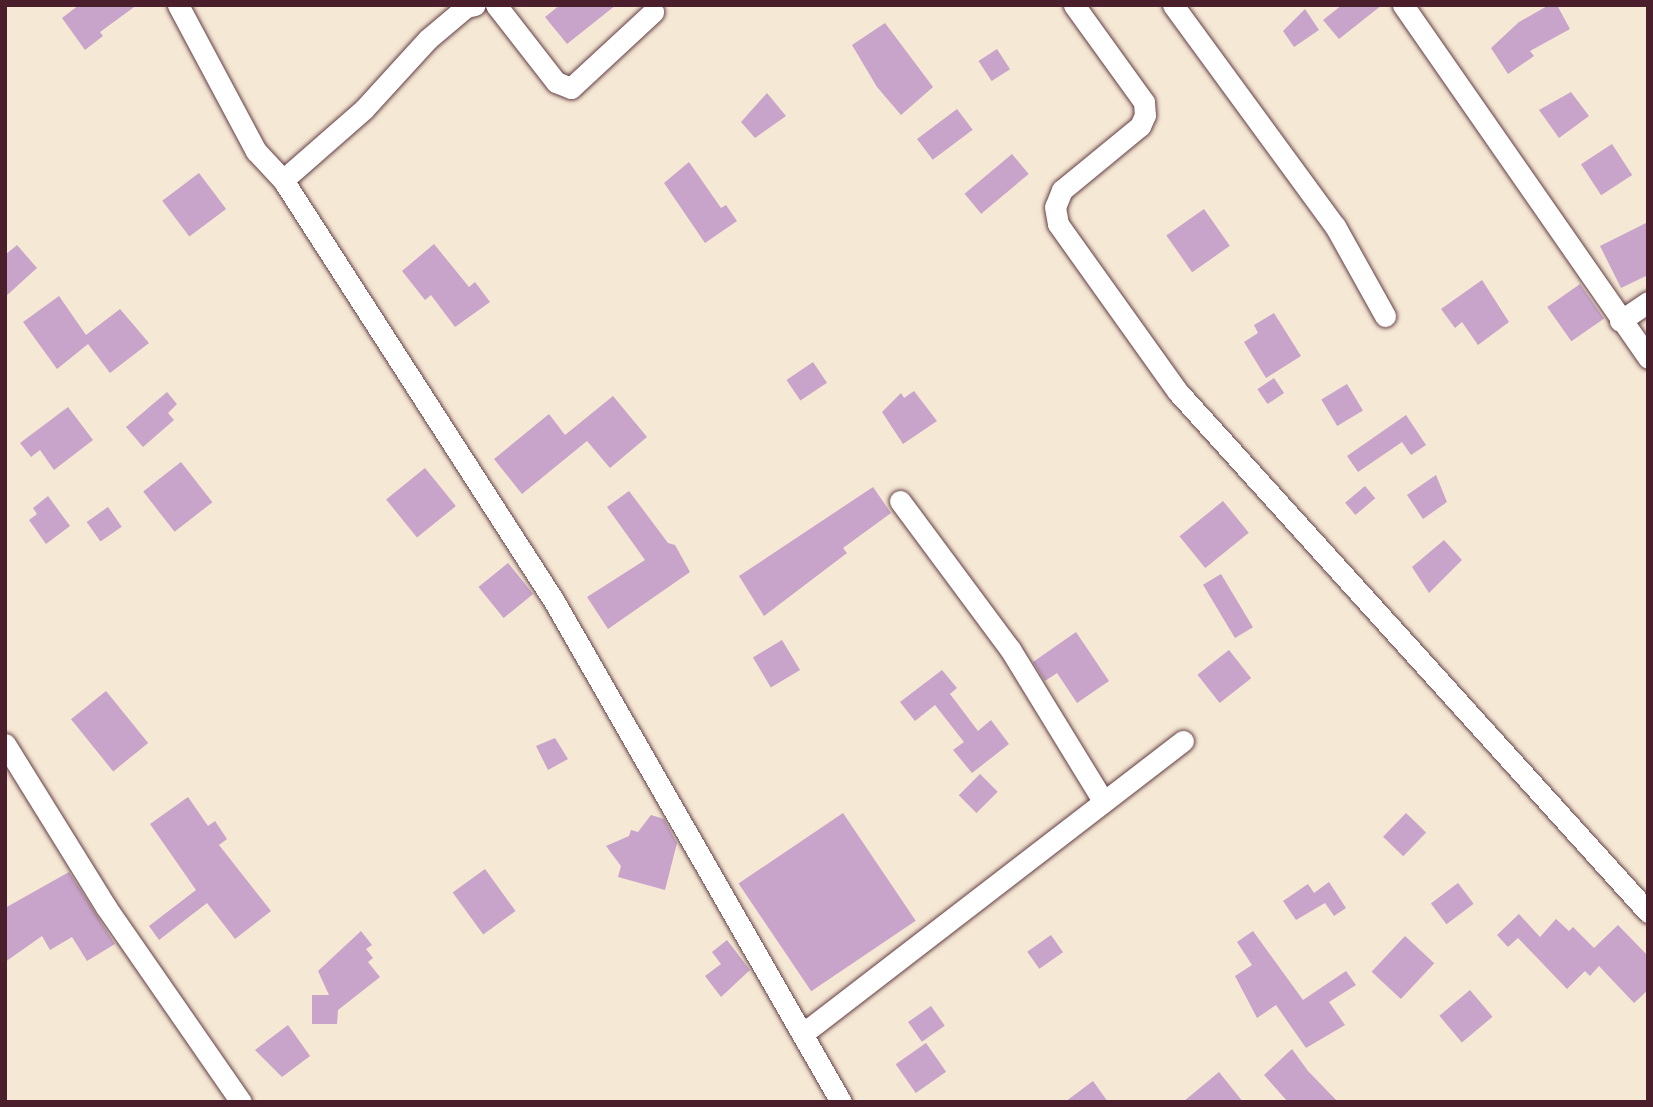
<!DOCTYPE html>
<html>
<head>
<meta charset="utf-8">
<style>
  body { margin:0 }
  #map { position:relative; width:1653px; height:1107px; overflow:hidden; background:#f5e8d4; font-family:Mali,sans-serif }
  div>[style] { position:absolute }
  [style*='--x'] { left:calc(var(--x)*1px); top:calc(var(--y)*1px); width:calc(var(--w)*1px); rotate:calc(var(--a)*1deg) }
  .building>* { inset:0; background:#c8a4ca; transform-origin:0 0 }
  .roads { filter:drop-shadow(0 0 2px #643d44) drop-shadow(0 0 2px #643d44) }
  .minor>* { height:21px; margin:-10.5px; padding:0 10.5px; transform-origin:10.5px; border-radius:10.5px; background:#fff }
  span { translate:-50% -50%; white-space:nowrap; text-align:center; line-height:1.15; -webkit-text-stroke:7px #f7f3e8; paint-order:stroke }
  .frame { position:absolute; inset:0; border:7px solid #4a1f2b; pointer-events:none }
</style>
</head>
<body>
<div id="map">
  <div class="building">
    <div style="clip-path:polygon(79px 5px,137px 5px,100px 32px,103px 36px,85px 50px,62px 18px)"></div>
    <div style="clip-path:polygon(560px 5px,616px 5px,567px 44px,545px 17px)"></div>
    <div style="clip-path:polygon(1342px 5px,1382px 5px,1339px 39px,1323px 20px)"></div>
    <div style="clip-path:polygon(1549px 5px,1557px 5px,1570px 29px,1530px 51px,1534px 56px,1508px 74px,1491px 48px,1519px 22px)"></div>
    <div style="clip-path:polygon(1305px 9px,1319px 30px,1294px 47px,1283px 31px)"></div>
    <div style="clip-path:polygon(885px 23px,933px 87px,901px 115px,877px 87px,852px 45px)"></div>
    <div style="left:997px;top:49px;width:24px;height:22px;rotate:57deg"></div>
    <div style="clip-path:polygon(1571px 92px,1589px 116px,1559px 138px,1539px 110px)"></div>
    <div style="clip-path:polygon(767px 93px,786px 116px,755px 138px,741px 122px)"></div>
    <div style="left:957px;top:109px;width:26px;height:50px;rotate:53deg"></div>
    <div style="left:1612px;top:144px;width:37px;height:37px;rotate:57deg"></div>
    <div style="left:1012px;top:154px;width:26px;height:62px;rotate:50deg"></div>
    <div style="clip-path:polygon(689px 162px,721px 208px,726px 205px,737px 221px,705px 243px,664px 183px)"></div>
    <div style="left:199px;top:173px;width:45px;height:46px;rotate:53deg"></div>
    <div style="left:1204px;top:209px;width:45px;height:46px;rotate:55deg"></div>
    <div style="clip-path:polygon(1648px 222px,1648px 275px,1621px 288px,1600px 246px)"></div>
    <div style="clip-path:polygon(434px 244px,469px 287px,475px 282px,490px 302px,455px 327px,431px 295px,425px 300px,402px 271px)"></div>
    <div style="clip-path:polygon(17px 245px,37px 268px,5px 297px,5px 255px)"></div>
    <div style="clip-path:polygon(1482px 280px,1509px 322px,1478px 345px,1462px 322px,1455px 328px,1441px 309px)"></div>
    <div style="left:1580px;top:284px;width:42px;height:40px;rotate:55deg"></div>
    <div style="clip-path:polygon(59px 296px,86px 335px,120px 309px,149px 343px,110px 373px,88px 344px,57px 369px,23px 322px)"></div>
    <div style="clip-path:polygon(1274px 313px,1301px 356px,1266px 378px,1244px 342px,1258px 333px,1254px 325px)"></div>
    <div style="left:813px;top:362px;width:25px;height:32px;rotate:56deg"></div>
    <div style="left:1274px;top:378px;width:18px;height:20px;rotate:56deg"></div>
    <div style="left:1347px;top:384px;width:31px;height:30px;rotate:59deg"></div>
    <div style="clip-path:polygon(914px 391px,937px 421px,903px 444px,882px 412px,901px 393px,904px 398px)"></div>
    <div style="clip-path:polygon(167px 392px,177px 404px,168px 413px,174px 420px,143px 447px,126px 427px)"></div>
    <div style="clip-path:polygon(613px 396px,647px 437px,610px 468px,587px 441px,522px 494px,494px 459px,549px 414px,565px 435px)"></div>
    <div style="clip-path:polygon(68px 407px,93px 440px,54px 470px,40px 450px,31px 457px,20px 443px)"></div>
    <div style="clip-path:polygon(1406px 415px,1426px 445px,1411px 455px,1402px 442px,1358px 472px,1347px 456px)"></div>
    <div style="left:181px;top:462px;width:51px;height:48px;rotate:52deg"></div>
    <div style="left:425px;top:468px;width:49px;height:50px;rotate:51deg"></div>
    <div style="clip-path:polygon(1436px 475px,1447px 502px,1423px 519px,1407px 495px)"></div>
    <div style="left:1365px;top:486px;width:16px;height:26px;rotate:50deg"></div>
    <div style="clip-path:polygon(873px 487px,891px 513px,843px 548px,847px 553px,764px 616px,739px 576px)"></div>
    <div style="clip-path:polygon(629px 491px,668px 543px,675px 545px,690px 572px,608px 629px,587px 597px,645px 560px,607px 507px)"></div>
    <div style="clip-path:polygon(48px 496px,70px 526px,46px 544px,29px 520px,37px 514px,33px 508px)"></div>
    <div style="left:1223px;top:501px;width:41px;height:56px;rotate:51deg"></div>
    <div style="left:108px;top:507px;width:24px;height:26px;rotate:55deg"></div>
    <div style="clip-path:polygon(1444px 540px,1462px 560px,1429px 593px,1412px 567px)"></div>
    <div style="left:508px;top:563px;width:40px;height:38px;rotate:51deg"></div>
    <div style="left:1221px;top:574px;width:62px;height:21px;rotate:59deg"></div>
    <div style="clip-path:polygon(1076px 632px,1109px 681px,1077px 703px,1057px 673px,1045px 681px,1033px 662px)"></div>
    <div style="left:782px;top:640px;width:35px;height:34px;rotate:59deg"></div>
    <div style="left:1229px;top:650px;width:36px;height:40px;rotate:52deg"></div>
    <div style="clip-path:polygon(942px 670px,957px 688px,950px 694px,978px 731px,991px 720px,1009px 744px,972px 773px,953px 750px,964px 742px,935px 705px,915px 721px,900px 702px)"></div>
    <div style="left:106px;top:691px;width:67px;height:45px;rotate:51deg"></div>
    <div style="clip-path:polygon(555px 738px,568px 759px,548px 770px,536px 746px)"></div>
    <div style="left:980px;top:774px;width:25px;height:30px;rotate:45deg"></div>
    <div style="clip-path:polygon(188px 797px,208px 826px,215px 821px,227px 839px,219px 845px,271px 911px,235px 939px,207px 903px,159px 940px,149px 926px,196px 890px,150px 824px)"></div>
    <div style="left:843px;top:813px;width:130px;height:126px;rotate:56deg"></div>
    <div style="left:1406px;top:813px;width:28px;height:33px;rotate:44deg"></div>
    <div style="clip-path:polygon(651px 815px,664px 819px,677px 843px,665px 890px,618px 877px,621px 866px,606px 846px,629px 836px,631px 830px,638px 832px)"></div>
    <div style="left:485px;top:869px;width:52px;height:40px;rotate:54deg"></div>
    <div style="clip-path:polygon(69px 872px,115px 944px,87px 961px,72px 937px,50px 950px,42px 936px,5px 962px,5px 908px)"></div>
    <div style="clip-path:polygon(1329px 882px,1346px 908px,1334px 916px,1325px 903px,1296px 920px,1283px 901px,1308px 884px,1314px 893px)"></div>
    <div style="left:1458px;top:883px;width:26px;height:34px;rotate:53deg"></div>
    <div style="clip-path:polygon(1519px 914px,1540px 937px,1556px 919px,1569px 931px,1573px 927px,1594px 948px,1618px 925px,1648px 956px,1648px 990px,1634px 1003px,1599px 966px,1590px 976px,1585px 971px,1567px 989px,1518px 938px,1508px 947px,1497px 935px)"></div>
    <div style="clip-path:polygon(361px 931px,372px 945px,366px 949px,373px 958px,368px 962px,380px 977px,338px 1010px,337px 1024px,312px 1024px,312px 995px,329px 995px,318px 971px)"></div>
    <div style="clip-path:polygon(1253px 931px,1303px 1000px,1346px 971px,1356px 985px,1329px 1002px,1345px 1025px,1306px 1048px,1276px 1005px,1257px 1018px,1235px 976px,1252px 965px,1237px 942px)"></div>
    <div style="left:1051px;top:935px;width:21px;height:29px;rotate:55deg"></div>
    <div style="left:1405px;top:936px;width:40px;height:49px;rotate:43deg"></div>
    <div style="clip-path:polygon(727px 940px,750px 970px,721px 997px,705px 976px,721px 964px,712px 952px)"></div>
    <div style="left:1470px;top:990px;width:35px;height:40px;rotate:50deg"></div>
    <div style="left:931px;top:1006px;width:24px;height:28px;rotate:55deg"></div>
    <div style="clip-path:polygon(288px 1025px,310px 1056px,282px 1077px,255px 1050px)"></div>
    <div style="left:926px;top:1043px;width:35px;height:37px;rotate:55deg"></div>
    <div style="clip-path:polygon(1292px 1049px,1308px 1071px,1338px 1102px,1288px 1102px,1264px 1075px)"></div>
    <div style="clip-path:polygon(1219px 1072px,1243px 1102px,1183px 1102px)"></div>
    <div style="clip-path:polygon(1093px 1081px,1108px 1102px,1065px 1102px)"></div>
  </div>
  <div class="roads">
    <div class="minor">
      <div style="--x:178;--y:5;--w:166;--a:61.9"></div>
      <div style="--x:256;--y:151;--w:40;--a:47"></div>
      <div style="--x:283;--y:180;--w:501;--a:57.23"></div>
      <div style="--x:554;--y:601;--w:577;--a:60.19"></div>
      <div style="--x:496;--y:5;--w:98;--a:52.1"></div>
      <div style="--x:556;--y:82;--w:16;--a:22"></div>
      <div style="--x:571;--y:88;--w:112;--a:-42.8"></div>
      <div style="--x:1074;--y:5;--w:120;--a:54.2"></div>
      <div style="--x:1144;--y:102;--w:13;--a:86"></div>
      <div style="--x:1145;--y:115;--w:12;--a:114"></div>
      <div style="--x:1140;--y:126;--w:101;--a:140.6"></div>
      <div style="--x:1062;--y:190;--w:18;--a:112"></div>
      <div style="--x:1055;--y:207;--w:17;--a:80"></div>
      <div style="--x:1058;--y:224;--w:206;--a:54.5"></div>
      <div style="--x:1178;--y:392;--w:701;--a:47.89"></div>
      <div style="--x:1173;--y:5;--w:274;--a:53.8"></div>
      <div style="--x:1335;--y:226;--w:103;--a:60.9"></div>
      <div style="--x:1403;--y:5;--w:430;--a:55.2"></div>
      <div style="--x:283;--y:180;--w:108;--a:-41.2"></div>
      <div style="--x:364;--y:109;--w:95;--a:-47.6"></div>
      <div style="--x:428;--y:39;--w:50;--a:-40.1"></div>
      <div style="--x:466;--y:7;--w:9;--a:-13"></div>
      <div style="--x:1620;--y:321;--w:34;--a:-34"></div>
      <div style="--x:900;--y:501;--w:184;--a:53.4"></div>
      <div style="--x:1010;--y:649;--w:178;--a:58.5"></div>
      <div style="--x:5;--y:744;--w:192;--a:58.2"></div>
      <div style="--x:106;--y:907;--w:237;--a:55.3"></div>
      <div style="--x:805;--y:1032;--w:477;--a:-37.6"></div>
    </div>
  </div>
  <div class="frame"></div>
</div>
</body>
</html>
